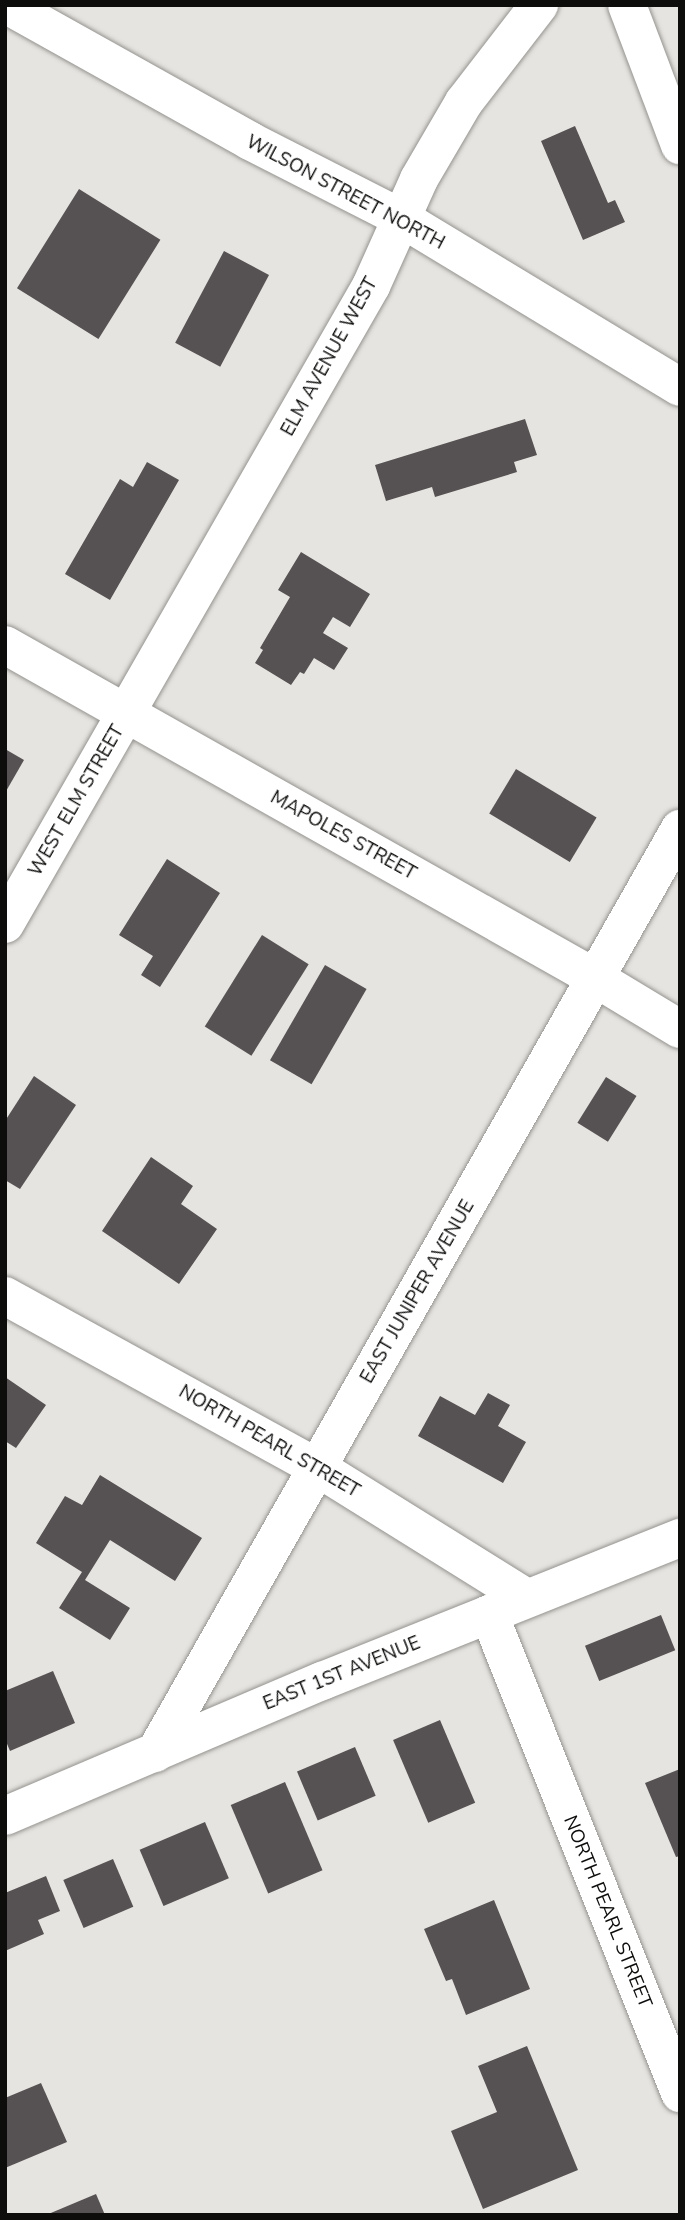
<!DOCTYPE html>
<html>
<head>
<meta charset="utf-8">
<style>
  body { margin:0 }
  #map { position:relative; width:685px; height:2220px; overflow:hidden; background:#e6e4e0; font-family:"Nunito Sans",sans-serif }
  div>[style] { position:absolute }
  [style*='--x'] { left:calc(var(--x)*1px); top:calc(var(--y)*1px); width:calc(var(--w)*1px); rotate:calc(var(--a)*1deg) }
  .building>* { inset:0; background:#565253; transform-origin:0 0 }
  .roads { filter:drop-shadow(0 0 2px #94938f) drop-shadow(0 0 2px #94938f) }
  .minor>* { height:38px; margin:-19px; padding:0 19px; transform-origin:19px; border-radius:19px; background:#fff }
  span { translate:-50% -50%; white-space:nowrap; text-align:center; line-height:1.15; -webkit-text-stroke:7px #fff; paint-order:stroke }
  .street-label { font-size:19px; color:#0d0d0c }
  .frame { position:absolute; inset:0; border:7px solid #0d0d0c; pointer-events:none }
</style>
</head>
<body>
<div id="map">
  <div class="building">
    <div style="clip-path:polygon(575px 126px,608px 203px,615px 200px,625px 222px,583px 240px,541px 141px)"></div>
    <div style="left:79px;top:189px;width:96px;height:117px;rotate:32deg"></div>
    <div style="left:224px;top:251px;width:51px;height:104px;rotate:28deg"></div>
    <div style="clip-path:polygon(525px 419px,537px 455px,514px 462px,517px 472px,435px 497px,432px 487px,386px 501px,375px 465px)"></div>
    <div style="clip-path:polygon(147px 462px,179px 480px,110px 600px,65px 574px,120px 479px,133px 487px)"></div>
    <div style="clip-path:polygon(301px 552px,370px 594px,350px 627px,333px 617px,323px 633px,348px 648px,334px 670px,314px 658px,304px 674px,300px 672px,291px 685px,255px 663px,263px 650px,260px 648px,290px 597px,278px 590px)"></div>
    <div style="clip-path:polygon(5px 749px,24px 760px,5px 793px)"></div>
    <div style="left:516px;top:769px;width:94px;height:52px;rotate:31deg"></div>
    <div style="clip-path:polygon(167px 859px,220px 893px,160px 987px,141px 975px,153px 956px,119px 935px)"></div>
    <div style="left:262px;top:935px;width:55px;height:108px;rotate:32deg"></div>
    <div style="left:325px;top:965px;width:48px;height:110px;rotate:30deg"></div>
    <div style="clip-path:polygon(34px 1076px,76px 1105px,20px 1189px,5px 1180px,5px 1121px)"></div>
    <div style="left:606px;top:1077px;width:36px;height:54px;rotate:32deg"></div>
    <div style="clip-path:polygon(151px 1157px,193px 1186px,181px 1204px,217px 1229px,179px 1284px,102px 1231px)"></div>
    <div style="clip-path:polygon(5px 1377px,46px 1405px,16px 1448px,5px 1441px)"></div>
    <div style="clip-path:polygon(488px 1393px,510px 1405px,498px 1426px,526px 1442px,503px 1483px,418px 1436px,440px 1396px,475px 1415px)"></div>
    <div style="clip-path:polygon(100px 1475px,202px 1538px,175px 1581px,110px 1540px,85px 1580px,130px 1608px,110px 1640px,59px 1608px,82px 1572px,36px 1543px,65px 1496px,82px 1505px)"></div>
    <div style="left:661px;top:1615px;width:38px;height:82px;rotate:68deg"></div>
    <div style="clip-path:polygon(53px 1671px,75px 1723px,10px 1751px,5px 1739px,5px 1691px)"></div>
    <div style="left:440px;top:1720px;width:90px;height:51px;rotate:67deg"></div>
    <div style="left:355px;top:1747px;width:53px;height:63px;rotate:67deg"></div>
    <div style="clip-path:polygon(680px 1769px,680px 1856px,676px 1857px,645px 1783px)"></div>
    <div style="left:285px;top:1782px;width:96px;height:59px;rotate:67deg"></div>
    <div style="left:205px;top:1822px;width:61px;height:71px;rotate:67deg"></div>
    <div style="left:113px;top:1859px;width:52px;height:54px;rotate:67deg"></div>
    <div style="clip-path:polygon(46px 1876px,60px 1911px,38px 1920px,44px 1934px,5px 1951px,5px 1893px)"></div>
    <div style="clip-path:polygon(494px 1900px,530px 1989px,466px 2015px,452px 1979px,446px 1981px,424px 1929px)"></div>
    <div style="clip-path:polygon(527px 2046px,578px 2170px,483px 2209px,451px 2131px,497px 2112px,478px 2066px)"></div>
    <div style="clip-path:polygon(41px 2083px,67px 2142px,5px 2168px,5px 2098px)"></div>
    <div style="clip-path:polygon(96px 2194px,105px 2215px,46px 2215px)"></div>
  </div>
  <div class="roads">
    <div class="minor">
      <div style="--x:7;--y:5;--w:278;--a:29.2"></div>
      <div style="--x:250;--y:141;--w:169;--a:27"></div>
      <div style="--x:401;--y:218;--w:326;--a:31.2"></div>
      <div style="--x:627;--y:5;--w:150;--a:69.3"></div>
      <div style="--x:5;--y:645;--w:680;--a:29.43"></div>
      <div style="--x:597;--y:979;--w:97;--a:31.1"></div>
      <div style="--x:5;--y:924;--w:736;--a:-60.16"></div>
      <div style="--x:371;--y:286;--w:117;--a:-65.8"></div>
      <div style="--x:419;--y:179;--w:89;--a:-59.7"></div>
      <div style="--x:464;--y:102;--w:123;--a:-52.3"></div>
      <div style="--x:5;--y:1296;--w:357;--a:28.8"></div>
      <div style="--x:318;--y:1468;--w:246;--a:31.9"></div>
      <div style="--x:489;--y:1614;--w:516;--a:68.26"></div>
      <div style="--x:155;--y:1753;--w:1063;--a:-60.4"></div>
      <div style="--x:5;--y:1816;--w:345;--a:-23.1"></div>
      <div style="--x:322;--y:1681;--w:386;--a:-21.8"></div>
    </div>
  </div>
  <div class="street-label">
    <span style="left:345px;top:193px;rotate:28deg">WILSON STREET NORTH</span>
    <span style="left:330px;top:357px;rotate:-61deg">ELM AVENUE WEST</span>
    <span style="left:77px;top:801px;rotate:-60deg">WEST ELM STREET</span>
    <span style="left:343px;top:836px;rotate:29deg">MAPOLES STREET</span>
    <span style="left:418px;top:1292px;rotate:-60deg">EAST JUNIPER AVENUE</span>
    <span style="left:269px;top:1442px;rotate:30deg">NORTH PEARL STREET</span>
    <span style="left:342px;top:1674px;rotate:-22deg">EAST 1ST AVENUE</span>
    <span style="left:607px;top:1912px;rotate:68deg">NORTH PEARL STREET</span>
  </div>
  <div class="frame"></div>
</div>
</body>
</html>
